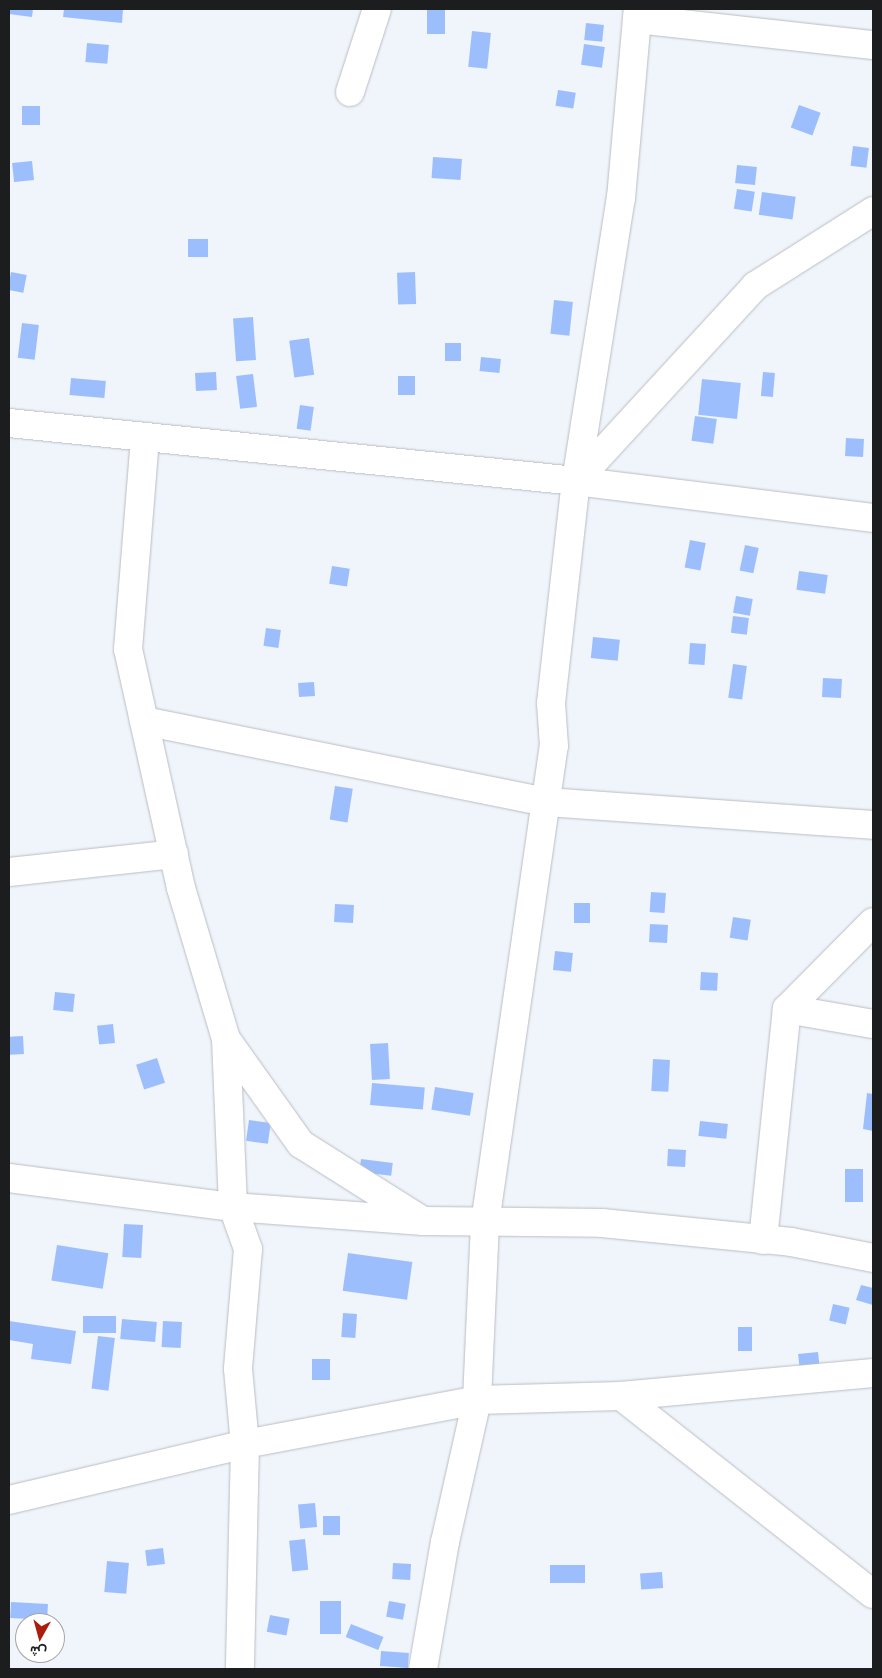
<!DOCTYPE html>
<html>
<head>
<meta charset="utf-8">
<style>
  body { margin:0 }
  #map { position:relative; width:882px; height:1678px; overflow:hidden; background:#f0f4fb; font-family:Helvetica,Vazirmatn,sans-serif }
  div>[style] { position:absolute }
  [style*='--x'] { left:calc(var(--x)*1px); top:calc(var(--y)*1px); width:calc(var(--w)*1px); rotate:calc(var(--a)*1deg) }
  .building>* { inset:0; background:#9dbefd; transform-origin:0 0 }
  .roads { filter:drop-shadow(0 0 1px #b9bdc3) drop-shadow(0 0 1px #b9bdc3) }
  .minor>* { height:28px; margin:-14px; padding:0 14px; transform-origin:14px; border-radius:14px; background:#fff }
  span { translate:-50% -50%; white-space:nowrap; text-align:center; line-height:1.15; -webkit-text-stroke:4.5px #fff; paint-order:stroke }
  .frame { position:absolute; inset:0; border:10px solid #1b1d1f; pointer-events:none }
  .north { position:absolute; left:15px; top:1613px; width:50px; height:50px; box-sizing:border-box; background:#fff; border:1px solid #a4a5a5; border-radius:50%; rotate:187deg; font-size:14px; font-weight:700; line-height:20px; text-align:center; color:#1b1d1f }
  .north::after { content:''; display:block; margin:auto; width:18px; height:22px; background:#ad1d0e; clip-path:polygon(50% 0,100% 100%,50% 72%,0 100%) }
</style>
</head>
<body>
<div id="map">
  <div class="building">
    <div style="clip-path:polygon(9px 9px,33px 9px,32px 17px,9px 14px)"></div>
    <div style="clip-path:polygon(64px 9px,123px 9px,122px 23px,63px 17px)"></div>
    <div style="left:427px;top:9px;width:18px;height:25px"></div>
    <div style="left:586px;top:23px;width:18px;height:17px;rotate:6deg"></div>
    <div style="left:472px;top:31px;width:19px;height:36px;rotate:6deg"></div>
    <div style="left:87px;top:43px;width:22px;height:19px;rotate:5deg"></div>
    <div style="left:584px;top:44px;width:21px;height:21px;rotate:8deg"></div>
    <div style="left:558px;top:90px;width:18px;height:16px;rotate:9deg"></div>
    <div style="left:799px;top:105px;width:23px;height:24px;rotate:20deg"></div>
    <div style="left:22px;top:106px;width:18px;height:19px"></div>
    <div style="left:853px;top:146px;width:16px;height:20px;rotate:7deg"></div>
    <div style="left:433px;top:157px;width:29px;height:21px;rotate:4deg"></div>
    <div style="left:32px;top:161px;width:19px;height:20px;rotate:84deg"></div>
    <div style="left:737px;top:165px;width:20px;height:18px;rotate:6deg"></div>
    <div style="left:737px;top:189px;width:18px;height:20px;rotate:9deg"></div>
    <div style="left:762px;top:192px;width:34px;height:23px;rotate:8deg"></div>
    <div style="left:188px;top:239px;width:20px;height:18px"></div>
    <div style="left:11px;top:272px;width:16px;height:18px;rotate:11deg"></div>
    <div style="left:415px;top:272px;width:32px;height:18px;rotate:88deg"></div>
    <div style="left:554px;top:300px;width:19px;height:34px;rotate:6deg"></div>
    <div style="left:253px;top:317px;width:43px;height:20px;rotate:86deg"></div>
    <div style="left:22px;top:323px;width:17px;height:35px;rotate:7deg"></div>
    <div style="left:309px;top:338px;width:37px;height:20px;rotate:82deg"></div>
    <div style="left:445px;top:343px;width:16px;height:18px"></div>
    <div style="left:481px;top:357px;width:20px;height:14px;rotate:6deg"></div>
    <div style="left:216px;top:372px;width:18px;height:21px;rotate:87deg"></div>
    <div style="left:763px;top:372px;width:12px;height:24px;rotate:5deg"></div>
    <div style="left:253px;top:374px;width:33px;height:17px;rotate:83deg"></div>
    <div style="left:398px;top:376px;width:17px;height:19px"></div>
    <div style="left:71px;top:378px;width:35px;height:17px;rotate:5deg"></div>
    <div style="left:702px;top:379px;width:39px;height:36px;rotate:6deg"></div>
    <div style="left:300px;top:405px;width:14px;height:24px;rotate:8deg"></div>
    <div style="left:695px;top:416px;width:22px;height:25px;rotate:8deg"></div>
    <div style="left:846px;top:438px;width:18px;height:18px;rotate:3deg"></div>
    <div style="left:690px;top:540px;width:16px;height:28px;rotate:11deg"></div>
    <div style="left:745px;top:545px;width:14px;height:26px;rotate:12deg"></div>
    <div style="left:332px;top:566px;width:18px;height:18px;rotate:9deg"></div>
    <div style="left:799px;top:571px;width:29px;height:19px;rotate:8deg"></div>
    <div style="left:736px;top:596px;width:17px;height:17px;rotate:10deg"></div>
    <div style="left:733px;top:616px;width:16px;height:17px;rotate:7deg"></div>
    <div style="left:266px;top:628px;width:15px;height:18px;rotate:8deg"></div>
    <div style="left:593px;top:637px;width:27px;height:21px;rotate:6deg"></div>
    <div style="left:690px;top:643px;width:16px;height:21px;rotate:4deg"></div>
    <div style="left:733px;top:664px;width:14px;height:34px;rotate:8deg"></div>
    <div style="left:823px;top:678px;width:19px;height:19px;rotate:3deg"></div>
    <div style="left:314px;top:682px;width:14px;height:16px;rotate:86deg"></div>
    <div style="left:335px;top:786px;width:18px;height:34px;rotate:9deg"></div>
    <div style="left:651px;top:892px;width:15px;height:20px;rotate:4deg"></div>
    <div style="left:574px;top:903px;width:16px;height:20px"></div>
    <div style="left:335px;top:904px;width:19px;height:18px;rotate:3deg"></div>
    <div style="left:733px;top:917px;width:18px;height:21px;rotate:9deg"></div>
    <div style="left:650px;top:924px;width:18px;height:18px;rotate:3deg"></div>
    <div style="left:555px;top:951px;width:18px;height:19px;rotate:6deg"></div>
    <div style="left:701px;top:972px;width:17px;height:18px;rotate:3deg"></div>
    <div style="left:55px;top:992px;width:20px;height:18px;rotate:6deg"></div>
    <div style="left:113px;top:1024px;width:19px;height:16px;rotate:84deg"></div>
    <div style="left:23px;top:1036px;width:18px;height:14px;rotate:87deg"></div>
    <div style="left:388px;top:1043px;width:36px;height:18px;rotate:87deg"></div>
    <div style="left:157px;top:1058px;width:26px;height:22px;rotate:72deg"></div>
    <div style="left:653px;top:1059px;width:17px;height:32px;rotate:3deg"></div>
    <div style="left:372px;top:1083px;width:53px;height:22px;rotate:5deg"></div>
    <div style="left:435px;top:1087px;width:39px;height:23px;rotate:9deg"></div>
    <div style="clip-path:polygon(867px 1093px,873px 1094px,873px 1131px,863px 1129px)"></div>
    <div style="left:249px;top:1120px;width:22px;height:21px;rotate:8deg"></div>
    <div style="left:700px;top:1121px;width:28px;height:15px;rotate:6deg"></div>
    <div style="left:668px;top:1149px;width:18px;height:17px;rotate:3deg"></div>
    <div style="left:361px;top:1159px;width:32px;height:13px;rotate:7deg"></div>
    <div style="left:845px;top:1169px;width:18px;height:33px"></div>
    <div style="left:124px;top:1224px;width:19px;height:33px;rotate:3deg"></div>
    <div style="left:57px;top:1245px;width:52px;height:36px;rotate:9deg"></div>
    <div style="left:348px;top:1253px;width:65px;height:38px;rotate:8deg"></div>
    <div style="clip-path:polygon(861px 1285px,873px 1288px,873px 1305px,856px 1300px)"></div>
    <div style="left:833px;top:1304px;width:17px;height:17px;rotate:13deg"></div>
    <div style="left:343px;top:1313px;width:14px;height:24px;rotate:4deg"></div>
    <div style="left:83px;top:1316px;width:33px;height:17px"></div>
    <div style="left:122px;top:1319px;width:35px;height:20px;rotate:5deg"></div>
    <div style="clip-path:polygon(9px 1321px,76px 1331px,71px 1364px,31px 1359px,33px 1344px,9px 1340px)"></div>
    <div style="left:163px;top:1321px;width:19px;height:26px;rotate:3deg"></div>
    <div style="left:738px;top:1327px;width:14px;height:24px"></div>
    <div style="left:98px;top:1336px;width:17px;height:53px;rotate:7deg"></div>
    <div style="left:818px;top:1352px;width:20px;height:20px;rotate:84deg"></div>
    <div style="left:312px;top:1359px;width:18px;height:21px"></div>
    <div style="left:315px;top:1503px;width:24px;height:17px;rotate:85deg"></div>
    <div style="left:323px;top:1516px;width:17px;height:19px"></div>
    <div style="left:305px;top:1539px;width:31px;height:16px;rotate:84deg"></div>
    <div style="left:163px;top:1548px;width:16px;height:18px;rotate:83deg"></div>
    <div style="left:107px;top:1561px;width:22px;height:31px;rotate:5deg"></div>
    <div style="left:393px;top:1563px;width:18px;height:16px;rotate:3deg"></div>
    <div style="left:550px;top:1565px;width:35px;height:18px"></div>
    <div style="left:662px;top:1572px;width:16px;height:22px;rotate:86deg"></div>
    <div style="left:341px;top:1601px;width:33px;height:21px;rotate:90deg"></div>
    <div style="left:389px;top:1601px;width:17px;height:16px;rotate:10deg"></div>
    <div style="left:11px;top:1602px;width:37px;height:16px;rotate:3deg"></div>
    <div style="left:270px;top:1615px;width:20px;height:17px;rotate:11deg"></div>
    <div style="left:351px;top:1624px;width:35px;height:14px;rotate:22deg"></div>
    <div style="left:381px;top:1651px;width:28px;height:15px;rotate:4deg"></div>
  </div>
  <div class="roads">
    <div class="minor">
      <div style="--x:637;--y:19;--w:237;--a:6.3"></div>
      <div style="--x:350;--y:92;--w:87;--a:-72"></div>
      <div style="--x:9;--y:423;--w:570;--a:5.84"></div>
      <div style="--x:576;--y:481;--w:299;--a:7.1"></div>
      <div style="--x:145;--y:438;--w:212;--a:94.6"></div>
      <div style="--x:128;--y:649;--w:245;--a:77.5"></div>
      <div style="--x:181;--y:888;--w:158;--a:73.4"></div>
      <div style="--x:226;--y:1039;--w:129;--a:54.5"></div>
      <div style="--x:301;--y:1144;--w:144;--a:32.3"></div>
      <div style="--x:576;--y:481;--w:265;--a:-47.4"></div>
      <div style="--x:755;--y:286;--w:140;--a:-32.4"></div>
      <div style="--x:144;--y:721;--w:410;--a:11.4"></div>
      <div style="--x:546;--y:802;--w:328;--a:4"></div>
      <div style="--x:9;--y:872;--w:166;--a:-6.2"></div>
      <div style="--x:787;--y:1009;--w:87;--a:9.9"></div>
      <div style="--x:226;--y:1039;--w:168;--a:87.6"></div>
      <div style="--x:233;--y:1207;--w:45;--a:70.3"></div>
      <div style="--x:248;--y:1249;--w:120;--a:94.8"></div>
      <div style="--x:238;--y:1369;--w:75;--a:84.7"></div>
      <div style="--x:245;--y:1444;--w:225;--a:91.3"></div>
      <div style="--x:9;--y:1178;--w:226;--a:7.4"></div>
      <div style="--x:233;--y:1207;--w:191;--a:4.2"></div>
      <div style="--x:423;--y:1221;--w:179;--a:0.6"></div>
      <div style="--x:602;--y:1223;--w:190;--a:5.7"></div>
      <div style="--x:791;--y:1242;--w:84;--a:11"></div>
      <div style="--x:763;--y:1240;--w:232;--a:-84.1"></div>
      <div style="--x:787;--y:1009;--w:122;--a:-45.3"></div>
      <div style="--x:621;--y:1396;--w:320;--a:38.2"></div>
      <div style="--x:9;--y:1500;--w:243;--a:-13.3"></div>
      <div style="--x:245;--y:1444;--w:236;--a:-10.7"></div>
      <div style="--x:477;--y:1400;--w:144;--a:-1.6"></div>
      <div style="--x:621;--y:1396;--w:253;--a:-5.2"></div>
      <div style="--x:423;--y:1669;--w:129;--a:-80.2"></div>
      <div style="--x:445;--y:1542;--w:146;--a:-77.3"></div>
      <div style="--x:477;--y:1400;--w:177;--a:-87.4"></div>
      <div style="--x:485;--y:1223;--w:482;--a:-81.8"></div>
      <div style="--x:554;--y:746;--w:43;--a:-94"></div>
      <div style="--x:551;--y:703;--w:223;--a:-83.6"></div>
      <div style="--x:576;--y:481;--w:287;--a:-81"></div>
      <div style="--x:621;--y:198;--w:190;--a:-84.9"></div>
    </div>
  </div>
  <div class="frame"></div>
  <div class="north">ش</div>
</div>
</body>
</html>
